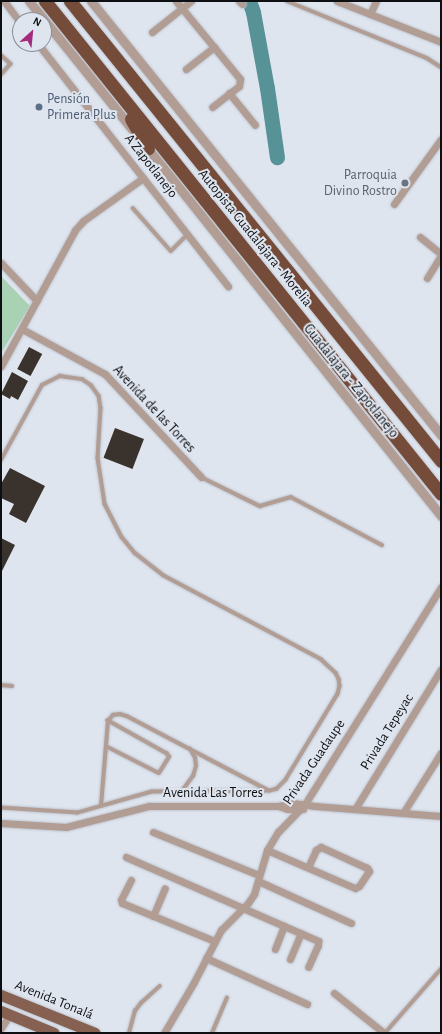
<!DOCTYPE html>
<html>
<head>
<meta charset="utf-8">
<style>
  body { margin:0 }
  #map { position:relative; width:442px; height:1034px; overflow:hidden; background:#dfe5ef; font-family:"Alegreya Sans",sans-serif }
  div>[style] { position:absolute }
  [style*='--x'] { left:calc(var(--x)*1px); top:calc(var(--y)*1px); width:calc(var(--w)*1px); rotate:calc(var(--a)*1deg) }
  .green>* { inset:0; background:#a9d2b4 }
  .river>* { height:15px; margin:-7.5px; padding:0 7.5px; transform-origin:7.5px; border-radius:7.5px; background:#569296 }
  .building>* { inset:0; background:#3a322d; transform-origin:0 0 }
  .roads { filter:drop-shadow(0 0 1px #bdc3cc) drop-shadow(0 0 1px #bdc3cc) }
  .service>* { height:3.5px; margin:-1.75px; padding:0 1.75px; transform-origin:1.75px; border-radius:1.75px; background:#b29d94 }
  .minor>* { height:7px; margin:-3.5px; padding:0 3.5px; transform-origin:3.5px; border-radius:3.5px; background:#b29d94 }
  .tertiary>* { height:9px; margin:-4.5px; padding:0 4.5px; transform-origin:4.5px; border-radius:4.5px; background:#b29d94 }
  .primary>* { height:11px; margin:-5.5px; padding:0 5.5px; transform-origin:5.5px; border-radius:5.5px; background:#866152 }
  .motorway>* { height:13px; margin:-6.5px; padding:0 6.5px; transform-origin:6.5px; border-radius:6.5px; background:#754c3a }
  .dots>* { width:11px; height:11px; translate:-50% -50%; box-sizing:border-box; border:2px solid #dfe5ef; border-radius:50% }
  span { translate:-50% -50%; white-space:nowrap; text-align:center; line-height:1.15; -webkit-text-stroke:4px #dfe5ef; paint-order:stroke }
  .service-label { font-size:14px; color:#4e5e75 }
  .left { translate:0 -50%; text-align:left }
  .street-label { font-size:14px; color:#0d0f12 }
  .worship-label { font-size:14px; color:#5b616d }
  .right { translate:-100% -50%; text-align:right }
  .frame { position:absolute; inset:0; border:2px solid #0d0f12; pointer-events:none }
  .north { position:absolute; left:12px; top:12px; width:40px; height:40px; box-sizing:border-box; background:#dfe5ef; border:1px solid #8b8f97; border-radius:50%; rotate:27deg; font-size:11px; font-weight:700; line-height:16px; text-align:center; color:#0d0f12 }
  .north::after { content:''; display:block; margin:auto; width:14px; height:18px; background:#a52a7e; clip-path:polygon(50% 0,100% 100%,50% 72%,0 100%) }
</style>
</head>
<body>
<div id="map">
  <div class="green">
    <div style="clip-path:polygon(1px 276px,30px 306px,1px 353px)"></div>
  </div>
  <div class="river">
    <div style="--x:249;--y:1;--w:12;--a:70"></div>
    <div style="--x:253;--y:12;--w:77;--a:79.6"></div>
    <div style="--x:267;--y:88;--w:70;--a:81.8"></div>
  </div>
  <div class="building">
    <div style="left:29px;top:347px;width:15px;height:25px;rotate:28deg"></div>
    <div style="clip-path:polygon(12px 372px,28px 381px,18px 400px,11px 396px,10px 399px,1px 394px)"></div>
    <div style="left:115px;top:428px;width:31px;height:32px;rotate:21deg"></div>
    <div style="clip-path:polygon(10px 468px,45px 486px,26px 523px,9px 514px,14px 504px,1px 498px,1px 484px)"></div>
    <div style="clip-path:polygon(1px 538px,15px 545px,1px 573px)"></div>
  </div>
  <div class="roads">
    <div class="service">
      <div style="--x:287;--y:1;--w:151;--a:22.2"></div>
      <div style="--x:427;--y:58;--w:17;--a:33"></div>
      <div style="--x:1;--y:55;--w:13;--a:42"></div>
      <div style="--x:11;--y:64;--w:15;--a:132"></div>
      <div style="--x:133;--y:208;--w:57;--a:48.5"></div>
      <div style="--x:171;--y:251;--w:24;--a:-45"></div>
      <div style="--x:1;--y:460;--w:85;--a:-61.3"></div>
      <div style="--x:42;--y:385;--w:20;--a:-27"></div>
      <div style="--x:60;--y:376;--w:22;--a:8"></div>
      <div style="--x:82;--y:379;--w:11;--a:34"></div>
      <div style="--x:91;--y:385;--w:14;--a:54"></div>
      <div style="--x:99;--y:396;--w:12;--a:81"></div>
      <div style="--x:101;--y:408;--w:50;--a:93.4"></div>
      <div style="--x:98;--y:458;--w:47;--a:81.3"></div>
      <div style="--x:105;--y:504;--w:37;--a:63"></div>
      <div style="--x:122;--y:537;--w:21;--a:51"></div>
      <div style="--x:135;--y:553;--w:36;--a:38"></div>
      <div style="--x:163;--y:575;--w:179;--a:28"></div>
      <div style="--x:321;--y:659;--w:21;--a:43"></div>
      <div style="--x:336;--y:673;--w:7;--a:63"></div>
      <div style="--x:339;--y:679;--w:7;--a:82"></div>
      <div style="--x:340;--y:686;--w:8;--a:104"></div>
      <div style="--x:338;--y:694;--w:100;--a:121.2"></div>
      <div style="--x:286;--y:780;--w:13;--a:135"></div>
      <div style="--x:277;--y:789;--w:7;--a:164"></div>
      <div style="--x:270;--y:791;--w:118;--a:179.5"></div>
      <div style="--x:152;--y:792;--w:77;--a:164.2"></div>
      <div style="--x:78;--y:813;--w:77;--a:-176.3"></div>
      <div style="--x:201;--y:477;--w:66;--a:26.2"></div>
      <div style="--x:260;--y:506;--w:32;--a:-16"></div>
      <div style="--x:291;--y:497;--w:103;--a:27.8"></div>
      <div style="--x:1;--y:685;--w:11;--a:5"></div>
      <div style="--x:106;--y:746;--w:59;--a:27"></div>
      <div style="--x:159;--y:773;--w:19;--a:-58"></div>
      <div style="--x:169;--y:757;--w:4;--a:-124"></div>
      <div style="--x:167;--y:754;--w:68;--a:-150.8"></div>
      <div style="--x:182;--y:791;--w:19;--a:-54"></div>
      <div style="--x:193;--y:776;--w:10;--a:-73"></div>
      <div style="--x:196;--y:766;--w:8;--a:-97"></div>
      <div style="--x:195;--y:758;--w:10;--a:-119"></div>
      <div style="--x:101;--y:806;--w:85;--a:-85.3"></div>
      <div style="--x:108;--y:721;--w:8;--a:-50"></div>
      <div style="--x:113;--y:715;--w:7;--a:-8"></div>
      <div style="--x:120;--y:714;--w:7;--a:16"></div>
      <div style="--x:127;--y:716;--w:159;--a:27.7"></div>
      <div style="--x:129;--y:1033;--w:23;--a:-75"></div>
      <div style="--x:135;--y:1011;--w:10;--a:-53"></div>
      <div style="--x:141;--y:1003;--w:25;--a:-42"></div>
      <div style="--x:212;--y:1033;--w:38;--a:-67"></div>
      <div style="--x:385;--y:1033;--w:85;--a:-48.8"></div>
    </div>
    <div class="minor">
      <div style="--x:4;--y:1;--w:26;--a:53"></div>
      <div style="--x:176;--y:1;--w:101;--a:50.6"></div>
      <div style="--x:240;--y:79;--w:7;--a:98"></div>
      <div style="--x:239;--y:86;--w:34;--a:142"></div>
      <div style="--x:239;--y:1;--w:4;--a:45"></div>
      <div style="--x:337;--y:1;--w:112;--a:21.5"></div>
      <div style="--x:370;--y:14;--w:14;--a:-65"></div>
      <div style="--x:152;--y:32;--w:50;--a:-38.5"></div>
      <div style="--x:38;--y:44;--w:308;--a:51.9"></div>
      <div style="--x:186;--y:69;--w:36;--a:-38"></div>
      <div style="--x:229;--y:93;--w:41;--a:50.9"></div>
      <div style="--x:394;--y:204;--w:80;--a:-54.1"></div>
      <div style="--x:420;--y:237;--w:27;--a:39"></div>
      <div style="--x:1;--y:263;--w:52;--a:46.5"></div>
      <div style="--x:427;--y:278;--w:26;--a:-58"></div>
      <div style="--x:22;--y:329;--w:94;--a:28.5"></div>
      <div style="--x:105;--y:374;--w:141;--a:47"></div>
      <div style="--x:1;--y:366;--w:155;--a:-61.4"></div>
      <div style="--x:75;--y:230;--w:12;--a:-48"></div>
      <div style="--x:83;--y:221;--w:74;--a:-35.6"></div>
      <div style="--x:278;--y:806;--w:9;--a:18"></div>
      <div style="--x:287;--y:809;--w:16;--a:0"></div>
      <div style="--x:355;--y:809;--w:164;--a:-58.4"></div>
      <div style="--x:403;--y:813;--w:71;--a:-57.7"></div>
      <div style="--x:1;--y:823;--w:65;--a:3.5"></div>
      <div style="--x:66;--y:827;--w:86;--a:-14.2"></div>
      <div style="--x:149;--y:806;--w:129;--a:0"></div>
      <div style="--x:278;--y:806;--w:15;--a:-11"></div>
      <div style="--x:293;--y:803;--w:22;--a:8"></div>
      <div style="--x:315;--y:806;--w:126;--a:4.5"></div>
      <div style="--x:153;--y:832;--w:114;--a:22.1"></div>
      <div style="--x:267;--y:850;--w:96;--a:23.4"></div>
      <div style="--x:355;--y:888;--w:4;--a:-27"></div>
      <div style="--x:359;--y:886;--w:18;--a:-56"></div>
      <div style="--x:369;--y:871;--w:4;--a:-124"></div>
      <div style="--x:367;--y:868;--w:51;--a:-155.5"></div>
      <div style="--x:321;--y:847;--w:6;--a:149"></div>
      <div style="--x:316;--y:850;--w:19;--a:115"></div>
      <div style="--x:126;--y:857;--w:210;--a:23.6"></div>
      <div style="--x:318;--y:941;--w:4;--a:90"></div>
      <div style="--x:318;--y:945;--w:24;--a:114"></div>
      <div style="--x:131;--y:880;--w:22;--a:117"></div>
      <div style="--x:121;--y:900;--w:3;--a:72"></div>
      <div style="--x:122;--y:903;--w:100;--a:22.4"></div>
      <div style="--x:258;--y:881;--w:102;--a:24.3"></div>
      <div style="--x:153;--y:916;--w:30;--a:-67"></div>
      <div style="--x:275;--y:949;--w:25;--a:-69"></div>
      <div style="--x:206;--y:958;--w:111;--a:24.5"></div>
      <div style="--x:290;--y:959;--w:28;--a:-67"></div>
      <div style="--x:334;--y:993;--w:64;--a:38.7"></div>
      <div style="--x:1;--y:1028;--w:17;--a:-57"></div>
      <div style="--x:164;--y:1033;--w:59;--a:-59.5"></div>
      <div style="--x:194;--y:982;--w:59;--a:-62.6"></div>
      <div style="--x:221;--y:930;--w:38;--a:-45"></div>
      <div style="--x:248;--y:903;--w:11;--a:-56"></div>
      <div style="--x:254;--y:894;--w:46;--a:-73.5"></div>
      <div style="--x:267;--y:850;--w:21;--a:-59"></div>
      <div style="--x:278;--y:832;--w:39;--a:-46"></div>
      <div style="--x:305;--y:804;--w:256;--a:-57.9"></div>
    </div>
    <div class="tertiary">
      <div style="--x:29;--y:1;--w:164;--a:51.2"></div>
      <div style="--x:91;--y:1;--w:558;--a:51.12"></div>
      <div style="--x:145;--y:145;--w:475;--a:51.4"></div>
    </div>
    <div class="primary">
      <div style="--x:1;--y:995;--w:101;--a:22"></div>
      <div style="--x:1;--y:1011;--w:57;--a:22.5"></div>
    </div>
    <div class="motorway">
      <div style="--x:45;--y:1;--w:632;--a:51.23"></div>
      <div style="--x:70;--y:1;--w:591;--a:51.11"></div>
      <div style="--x:131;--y:119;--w:34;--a:60"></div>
    </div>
  </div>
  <div class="dots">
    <div style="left:39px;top:107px;background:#5c6f8a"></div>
    <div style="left:405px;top:183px;background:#6b7280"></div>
  </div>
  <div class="service-label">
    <span class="left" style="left:47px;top:107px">Pensión<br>Primera Plus</span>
  </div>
  <div class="street-label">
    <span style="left:151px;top:166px;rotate:52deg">A Zapotlanejo</span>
    <span style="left:255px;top:238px;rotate:51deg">Autopista Guadalajara - Morelia</span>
    <span style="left:351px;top:381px;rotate:51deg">Guadalajara - Zapotlanejo</span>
    <span style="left:154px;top:409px;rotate:47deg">Avenida de las Torres</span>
    <span style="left:387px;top:732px;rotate:-58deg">Privada Tepeyac</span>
    <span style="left:314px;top:762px;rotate:-56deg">Privada Guadaupe</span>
    <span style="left:213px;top:793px">Avenida Las Torres</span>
    <span style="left:54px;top:1000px;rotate:22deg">Avenida Tonalá</span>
  </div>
  <div class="worship-label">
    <span class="right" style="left:397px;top:183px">Parroquia<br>Divino Rostro</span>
  </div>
  <div class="frame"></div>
  <div class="north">N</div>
</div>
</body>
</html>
